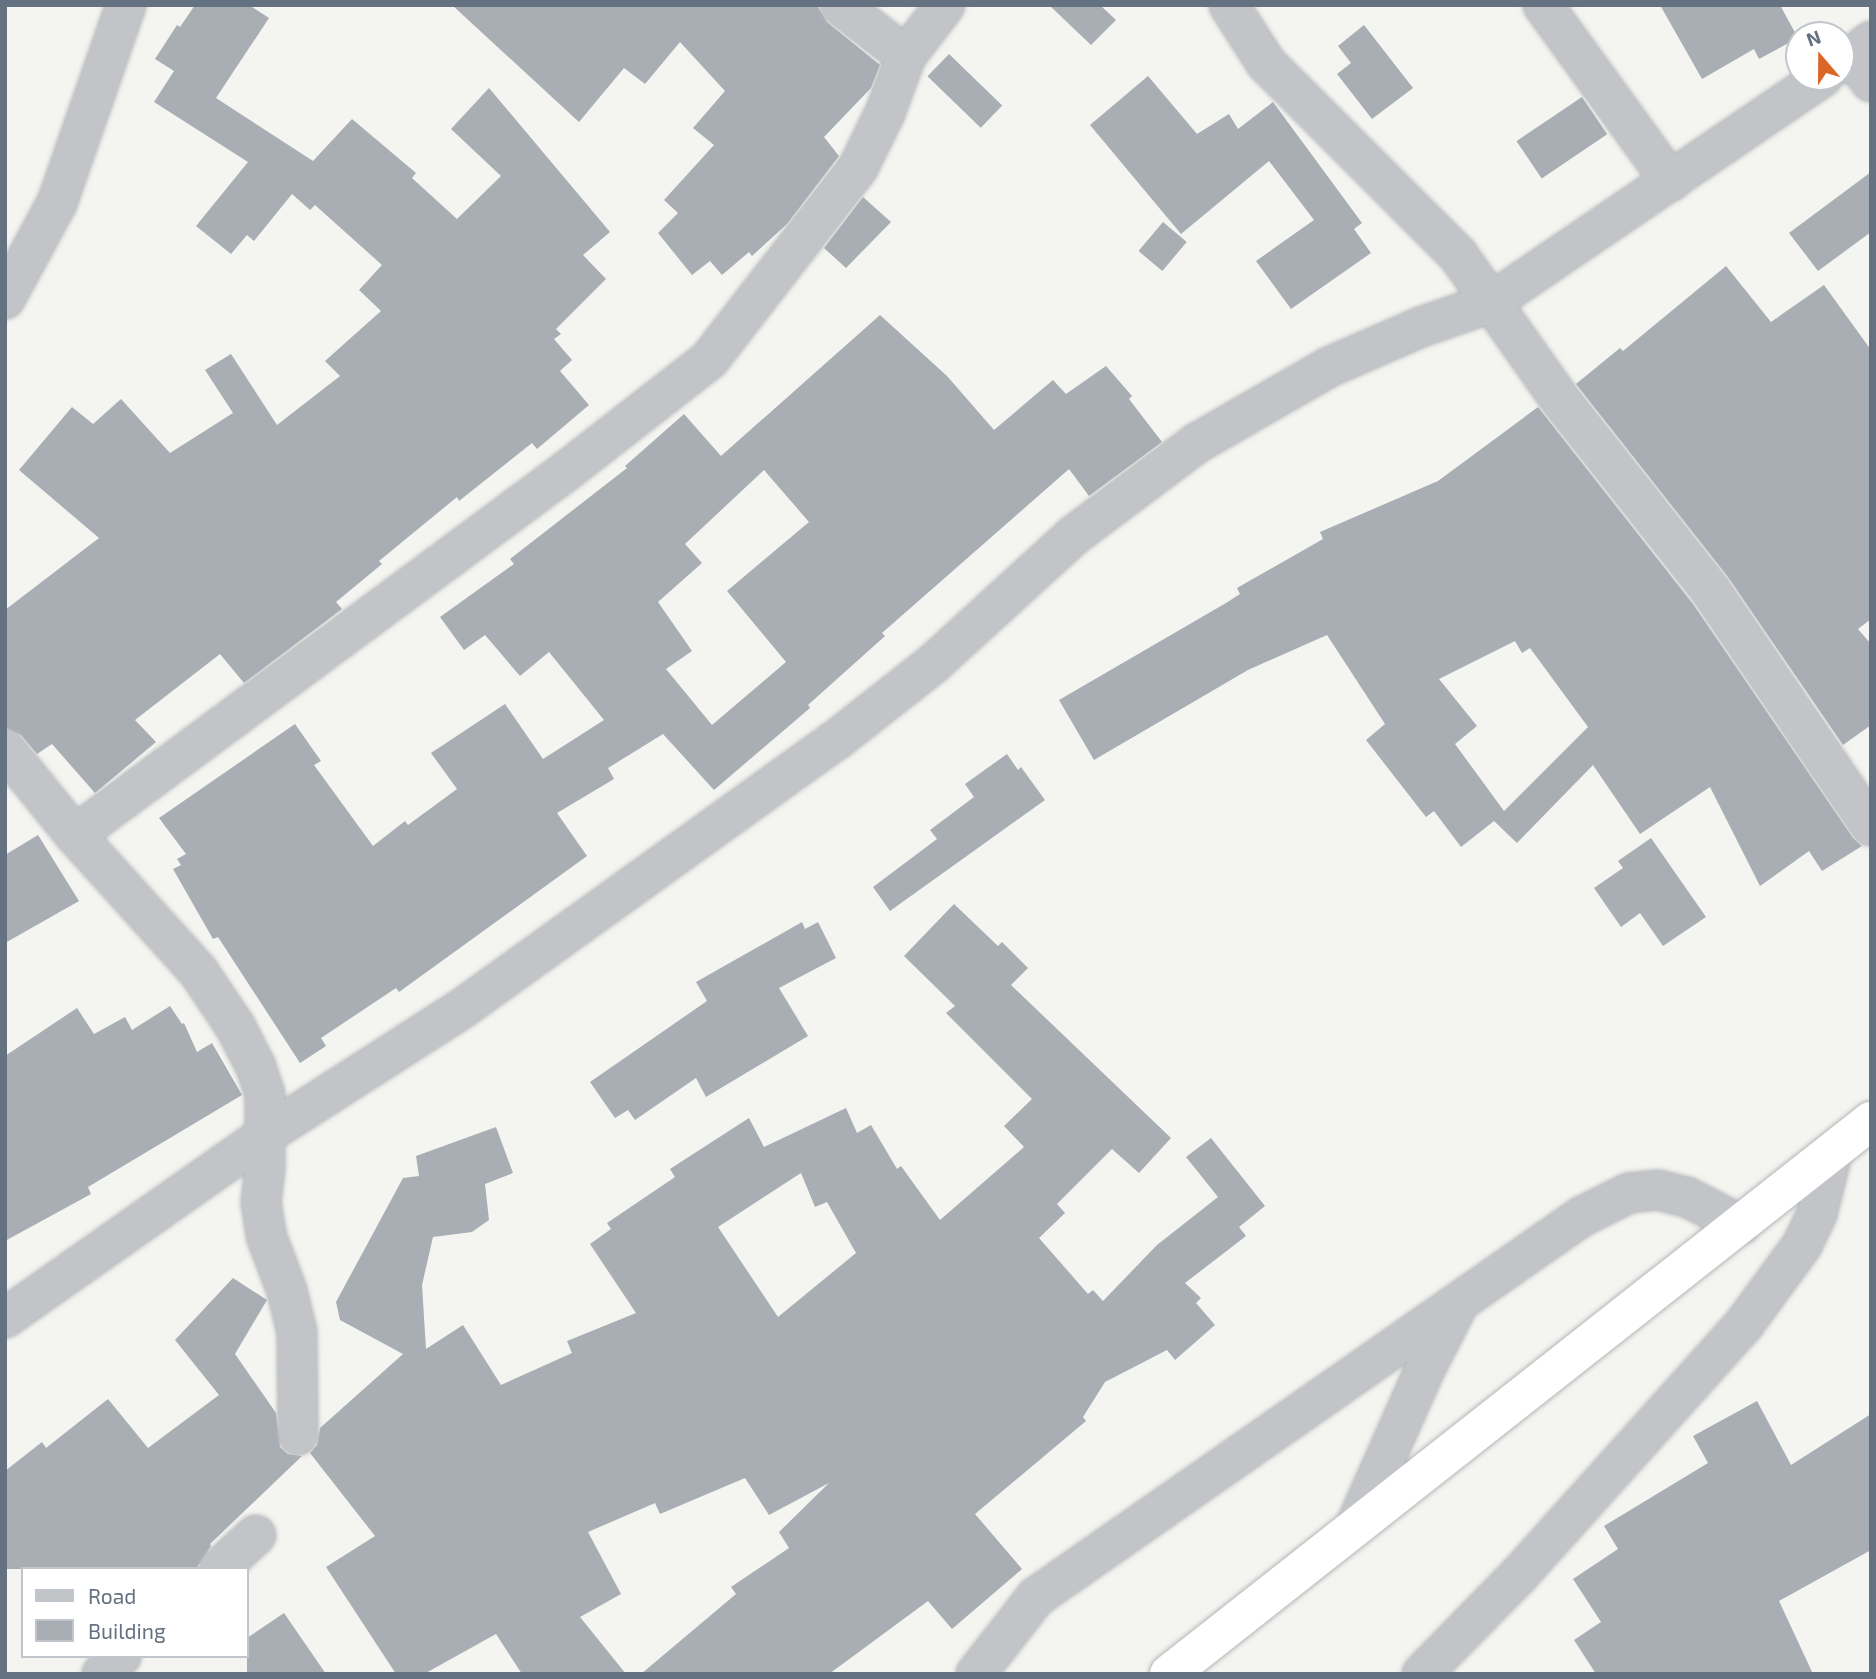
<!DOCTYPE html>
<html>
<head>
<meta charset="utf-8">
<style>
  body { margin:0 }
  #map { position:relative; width:1876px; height:1679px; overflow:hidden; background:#f4f4f0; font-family:"Exo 2",sans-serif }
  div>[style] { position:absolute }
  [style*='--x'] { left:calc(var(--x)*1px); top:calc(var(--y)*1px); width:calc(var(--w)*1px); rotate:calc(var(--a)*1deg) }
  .building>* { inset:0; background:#a8aeb4; transform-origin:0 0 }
  .roads { filter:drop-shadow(0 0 2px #b4b7ba) drop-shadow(0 0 2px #b4b7ba) }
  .minor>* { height:38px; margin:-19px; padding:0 19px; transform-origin:19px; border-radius:19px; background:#c2c4c8 }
  .highway>* { height:38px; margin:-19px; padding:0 19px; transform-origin:19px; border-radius:19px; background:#fff }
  span { translate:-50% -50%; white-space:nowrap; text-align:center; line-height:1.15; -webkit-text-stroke:7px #fff; paint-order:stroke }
  .frame { position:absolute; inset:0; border:7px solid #647180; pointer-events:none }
  .legend { position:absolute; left:21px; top:1567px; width:228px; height:91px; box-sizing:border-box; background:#fff; border:2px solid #c1c6cc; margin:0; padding:9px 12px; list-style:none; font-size:21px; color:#647180 }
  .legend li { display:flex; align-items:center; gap:14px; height:35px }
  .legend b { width:35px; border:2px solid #c1c6cc }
  .north { position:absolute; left:1785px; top:21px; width:70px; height:70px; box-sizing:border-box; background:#fff; border:2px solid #c1c6cc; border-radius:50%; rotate:340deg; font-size:19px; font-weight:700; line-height:28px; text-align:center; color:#647180 }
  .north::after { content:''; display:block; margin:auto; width:24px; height:32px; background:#dc6528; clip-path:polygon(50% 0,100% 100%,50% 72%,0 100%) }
</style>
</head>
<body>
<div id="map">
  <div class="building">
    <div style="clip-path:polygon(195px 5px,249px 5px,269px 18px,216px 98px,313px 161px,352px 119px,416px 173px,412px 178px,457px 219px,501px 176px,451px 129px,489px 88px,610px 232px,583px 255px,606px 279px,556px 329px,561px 334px,554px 339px,572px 360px,560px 371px,589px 405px,537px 449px,532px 443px,459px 501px,457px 497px,379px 561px,382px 564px,336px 602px,342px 609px,244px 683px,220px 654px,135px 720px,156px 742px,95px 793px,52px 744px,37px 754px,21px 735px,5px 728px,5px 610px,99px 538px,19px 470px,72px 407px,93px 424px,121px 399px,170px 453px,233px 413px,205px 370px,231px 354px,277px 425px,340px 376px,325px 361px,381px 311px,359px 290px,382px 265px,315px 205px,310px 210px,292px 194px,254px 241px,247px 235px,231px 254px,196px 226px,248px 162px,154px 102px,174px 71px,155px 59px,177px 25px,180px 27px)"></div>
    <div style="clip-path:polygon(452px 5px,817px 5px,827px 22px,880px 65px,871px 88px,824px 137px,839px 156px,787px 224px,752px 256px,749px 252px,722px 275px,710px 261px,692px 275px,658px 233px,678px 213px,664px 200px,714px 145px,693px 128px,725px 91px,680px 42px,645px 84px,624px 68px,579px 122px)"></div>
    <div style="clip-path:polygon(1049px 5px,1100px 5px,1116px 20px,1091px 45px)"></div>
    <div style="clip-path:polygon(1660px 5px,1780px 5px,1798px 38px,1759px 59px,1754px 49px,1702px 79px)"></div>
    <div style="clip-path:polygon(1364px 25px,1413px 88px,1372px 119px,1337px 74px,1351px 63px,1338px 46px)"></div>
    <div style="left:949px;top:54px;width:74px;height:31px;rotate:44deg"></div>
    <div style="clip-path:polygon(1148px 76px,1197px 134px,1229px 114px,1238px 129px,1273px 102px,1362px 223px,1354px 229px,1371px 253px,1291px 309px,1256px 261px,1314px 220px,1269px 161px,1181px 234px,1090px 125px)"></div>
    <div style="left:1582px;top:97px;width:45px;height:79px;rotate:56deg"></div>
    <div style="clip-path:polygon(1871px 172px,1871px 232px,1818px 271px,1789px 233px)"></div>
    <div style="clip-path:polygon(863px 197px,891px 222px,846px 268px,824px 248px)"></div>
    <div style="left:1163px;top:222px;width:31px;height:38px;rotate:40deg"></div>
    <div style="clip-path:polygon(1726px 266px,1771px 322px,1824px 285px,1871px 350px,1871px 619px,1858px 629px,1871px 644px,1871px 725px,1843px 745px,1728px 577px,1576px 384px,1620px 348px,1623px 351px)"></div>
    <div style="clip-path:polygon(evenodd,880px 315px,947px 376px,994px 430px,1053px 380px,1066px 394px,1106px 366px,1132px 396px,1129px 399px,1162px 442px,1089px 496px,1069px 469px,882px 633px,885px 636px,808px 705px,810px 708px,714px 790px,663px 734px,608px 768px,614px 779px,557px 813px,587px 856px,399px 992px,396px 988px,321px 1038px,326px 1046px,300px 1063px,218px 937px,213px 939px,173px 869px,181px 865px,177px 859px,186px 854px,159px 818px,295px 724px,321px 761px,314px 765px,373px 846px,405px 821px,408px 825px,457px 789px,431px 753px,505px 704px,543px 759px,604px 720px,549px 652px,520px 676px,485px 635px,464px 650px,440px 617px,514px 564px,510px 559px,627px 468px,625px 466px,684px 414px,721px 456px,880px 315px,764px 470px,809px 522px,727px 591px,786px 662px,712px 725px,666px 669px,692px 651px,658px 602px,702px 563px,685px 544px,764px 470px)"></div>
    <div style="clip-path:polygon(evenodd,1538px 407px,1693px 604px,1853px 838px,1862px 846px,1822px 871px,1809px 851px,1760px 886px,1710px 787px,1640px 834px,1593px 765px,1517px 843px,1494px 821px,1461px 847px,1434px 811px,1426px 817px,1366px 740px,1385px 724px,1327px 635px,1248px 670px,1094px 760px,1059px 700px,1226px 603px,1240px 594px,1237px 588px,1323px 539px,1320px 532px,1438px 481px,1538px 407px,1515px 641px,1522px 653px,1530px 648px,1588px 727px,1504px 811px,1455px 744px,1477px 726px,1439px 679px,1515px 641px)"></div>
    <div style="clip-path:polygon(1007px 754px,1018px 770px,1021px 767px,1045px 800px,890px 911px,873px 887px,937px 839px,930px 830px,974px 797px,965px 784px)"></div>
    <div style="clip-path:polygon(38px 835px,79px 901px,5px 943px,5px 855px)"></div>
    <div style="clip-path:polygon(1651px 838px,1706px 917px,1663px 946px,1640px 913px,1621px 927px,1594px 888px,1623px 868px,1618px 861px)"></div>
    <div style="clip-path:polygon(evenodd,954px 904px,998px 946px,1002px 942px,1028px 968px,1011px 985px,1171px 1138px,1139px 1173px,1112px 1149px,1057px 1204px,1065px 1213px,1039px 1238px,1088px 1294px,1093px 1290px,1103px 1301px,1157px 1245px,1218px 1197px,1186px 1157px,1211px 1138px,1265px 1206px,1239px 1227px,1246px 1236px,1185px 1283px,1201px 1298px,1196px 1303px,1215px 1325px,1175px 1360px,1167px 1350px,1105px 1382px,1083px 1417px,1086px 1421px,975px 1514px,1022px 1569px,952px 1629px,928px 1601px,829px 1674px,641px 1674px,736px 1594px,731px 1587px,789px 1548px,779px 1532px,829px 1483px,769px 1515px,745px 1478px,660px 1514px,655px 1503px,588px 1532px,621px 1594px,580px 1617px,626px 1674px,522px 1674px,496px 1634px,424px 1674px,396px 1674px,326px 1567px,375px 1536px,310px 1453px,317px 1445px,320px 1428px,403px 1354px,340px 1320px,336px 1302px,403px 1178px,419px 1176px,416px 1156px,496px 1127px,513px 1173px,485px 1184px,489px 1220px,472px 1232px,433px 1237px,422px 1285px,426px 1349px,463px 1325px,501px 1385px,572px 1353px,567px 1341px,636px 1313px,590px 1244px,611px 1229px,607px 1223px,675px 1177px,670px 1169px,749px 1118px,764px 1147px,846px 1108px,857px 1133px,871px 1125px,897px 1169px,901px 1166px,940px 1220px,1024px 1147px,1004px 1126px,1032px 1099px,946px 1013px,955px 1006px,904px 956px,954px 904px,801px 1173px,815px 1207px,827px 1202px,856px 1253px,778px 1317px,718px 1227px,801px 1173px)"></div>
    <div style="clip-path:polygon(802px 922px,805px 929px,818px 922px,836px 958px,779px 988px,808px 1036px,706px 1097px,696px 1078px,635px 1120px,628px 1110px,615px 1118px,590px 1082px,707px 1001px,696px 982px)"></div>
    <div style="clip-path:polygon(170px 1006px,182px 1024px,184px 1023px,197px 1052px,212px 1043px,242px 1095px,88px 1187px,91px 1194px,5px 1241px,5px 1056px,77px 1008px,94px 1034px,125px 1017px,132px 1030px)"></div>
    <div style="clip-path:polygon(233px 1278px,267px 1300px,235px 1354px,276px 1413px,280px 1447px,288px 1454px,302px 1456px,210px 1544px,211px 1546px,196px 1569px,5px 1569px,5px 1471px,42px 1442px,46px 1448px,108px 1399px,148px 1448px,219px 1395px,175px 1340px)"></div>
    <div style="clip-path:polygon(1757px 1401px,1791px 1465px,1871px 1414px,1871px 1550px,1779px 1601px,1813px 1674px,1596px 1674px,1574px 1640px,1601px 1622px,1573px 1579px,1618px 1549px,1604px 1526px,1708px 1463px,1693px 1436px)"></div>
    <div style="clip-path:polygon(284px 1613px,326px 1674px,247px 1674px,247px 1638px)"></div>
  </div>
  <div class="roads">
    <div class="minor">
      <div style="--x:840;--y:5;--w:83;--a:37.7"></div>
      <div style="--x:1229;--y:5;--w:69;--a:57.5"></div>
      <div style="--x:1266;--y:63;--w:272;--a:45"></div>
      <div style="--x:1458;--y:255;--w:174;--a:54.8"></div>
      <div style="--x:1558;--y:397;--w:247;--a:51.7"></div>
      <div style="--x:1711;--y:591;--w:284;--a:55.8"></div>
      <div style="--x:1543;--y:5;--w:218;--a:54.1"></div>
      <div style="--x:1852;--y:56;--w:32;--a:54"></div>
      <div style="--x:1841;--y:64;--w:38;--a:-37"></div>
      <div style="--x:5;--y:299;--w:109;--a:-61.6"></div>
      <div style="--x:57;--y:203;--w:210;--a:-70.8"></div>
      <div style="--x:5;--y:749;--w:111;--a:50.9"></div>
      <div style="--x:75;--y:835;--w:183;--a:47.9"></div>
      <div style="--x:198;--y:971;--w:66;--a:56.1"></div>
      <div style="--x:235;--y:1026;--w:46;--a:62.9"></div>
      <div style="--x:256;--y:1067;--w:28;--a:72"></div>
      <div style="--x:265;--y:1094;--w:75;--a:90"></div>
      <div style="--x:265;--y:1169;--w:33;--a:97"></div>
      <div style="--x:261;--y:1202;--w:36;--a:81"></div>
      <div style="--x:267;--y:1238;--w:57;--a:69.3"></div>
      <div style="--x:287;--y:1291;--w:42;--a:76.3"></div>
      <div style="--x:297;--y:1332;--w:103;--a:89.4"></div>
      <div style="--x:75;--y:835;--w:610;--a:-36.53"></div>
      <div style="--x:565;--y:472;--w:182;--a:-37.9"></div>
      <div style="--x:709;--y:360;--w:243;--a:-52.2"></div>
      <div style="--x:858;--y:168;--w:61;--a:-63.9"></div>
      <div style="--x:885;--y:113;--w:61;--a:-69.8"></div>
      <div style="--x:906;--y:56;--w:64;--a:-52.6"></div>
      <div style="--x:5;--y:1318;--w:318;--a:-35.1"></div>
      <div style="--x:265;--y:1135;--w:232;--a:-32.7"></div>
      <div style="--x:460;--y:1010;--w:462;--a:-35.7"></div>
      <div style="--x:835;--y:741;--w:125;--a:-38.2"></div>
      <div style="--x:933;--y:664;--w:190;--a:-42.4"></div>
      <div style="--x:1073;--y:536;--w:155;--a:-36.9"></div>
      <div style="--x:1197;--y:443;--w:152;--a:-29.9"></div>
      <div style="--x:1329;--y:367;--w:100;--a:-23.5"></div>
      <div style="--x:1421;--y:327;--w:73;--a:-19.2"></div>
      <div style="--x:1490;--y:303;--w:402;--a:-34.2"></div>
      <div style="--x:1355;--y:1527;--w:171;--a:-66.1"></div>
      <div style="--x:1424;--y:1371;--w:76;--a:-62.8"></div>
      <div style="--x:219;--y:1569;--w:50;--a:-42.6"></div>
      <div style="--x:102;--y:1674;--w:26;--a:-43"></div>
      <div style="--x:976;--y:1674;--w:98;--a:-52.1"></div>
      <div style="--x:1036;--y:1597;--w:664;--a:-34.89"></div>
      <div style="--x:1581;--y:1217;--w:54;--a:-26.6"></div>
      <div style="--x:1629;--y:1193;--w:29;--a:-6"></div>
      <div style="--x:1658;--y:1190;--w:30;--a:14"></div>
      <div style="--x:1687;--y:1197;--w:61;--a:27.4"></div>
      <div style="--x:1422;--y:1674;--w:140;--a:-45.6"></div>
      <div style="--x:1520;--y:1574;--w:337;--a:-48.1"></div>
      <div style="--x:1745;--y:1323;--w:97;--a:-53.8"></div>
      <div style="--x:1802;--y:1245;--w:34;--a:-64"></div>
      <div style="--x:1817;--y:1214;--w:62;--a:-76"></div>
    </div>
    <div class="highway">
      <div style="--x:1169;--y:1674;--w:894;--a:-38.23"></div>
    </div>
  </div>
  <div class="frame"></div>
  <ul class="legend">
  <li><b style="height:9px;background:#c2c4c8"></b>Road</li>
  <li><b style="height:19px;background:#a8aeb4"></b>Building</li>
  </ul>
  <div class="north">N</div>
</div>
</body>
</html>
